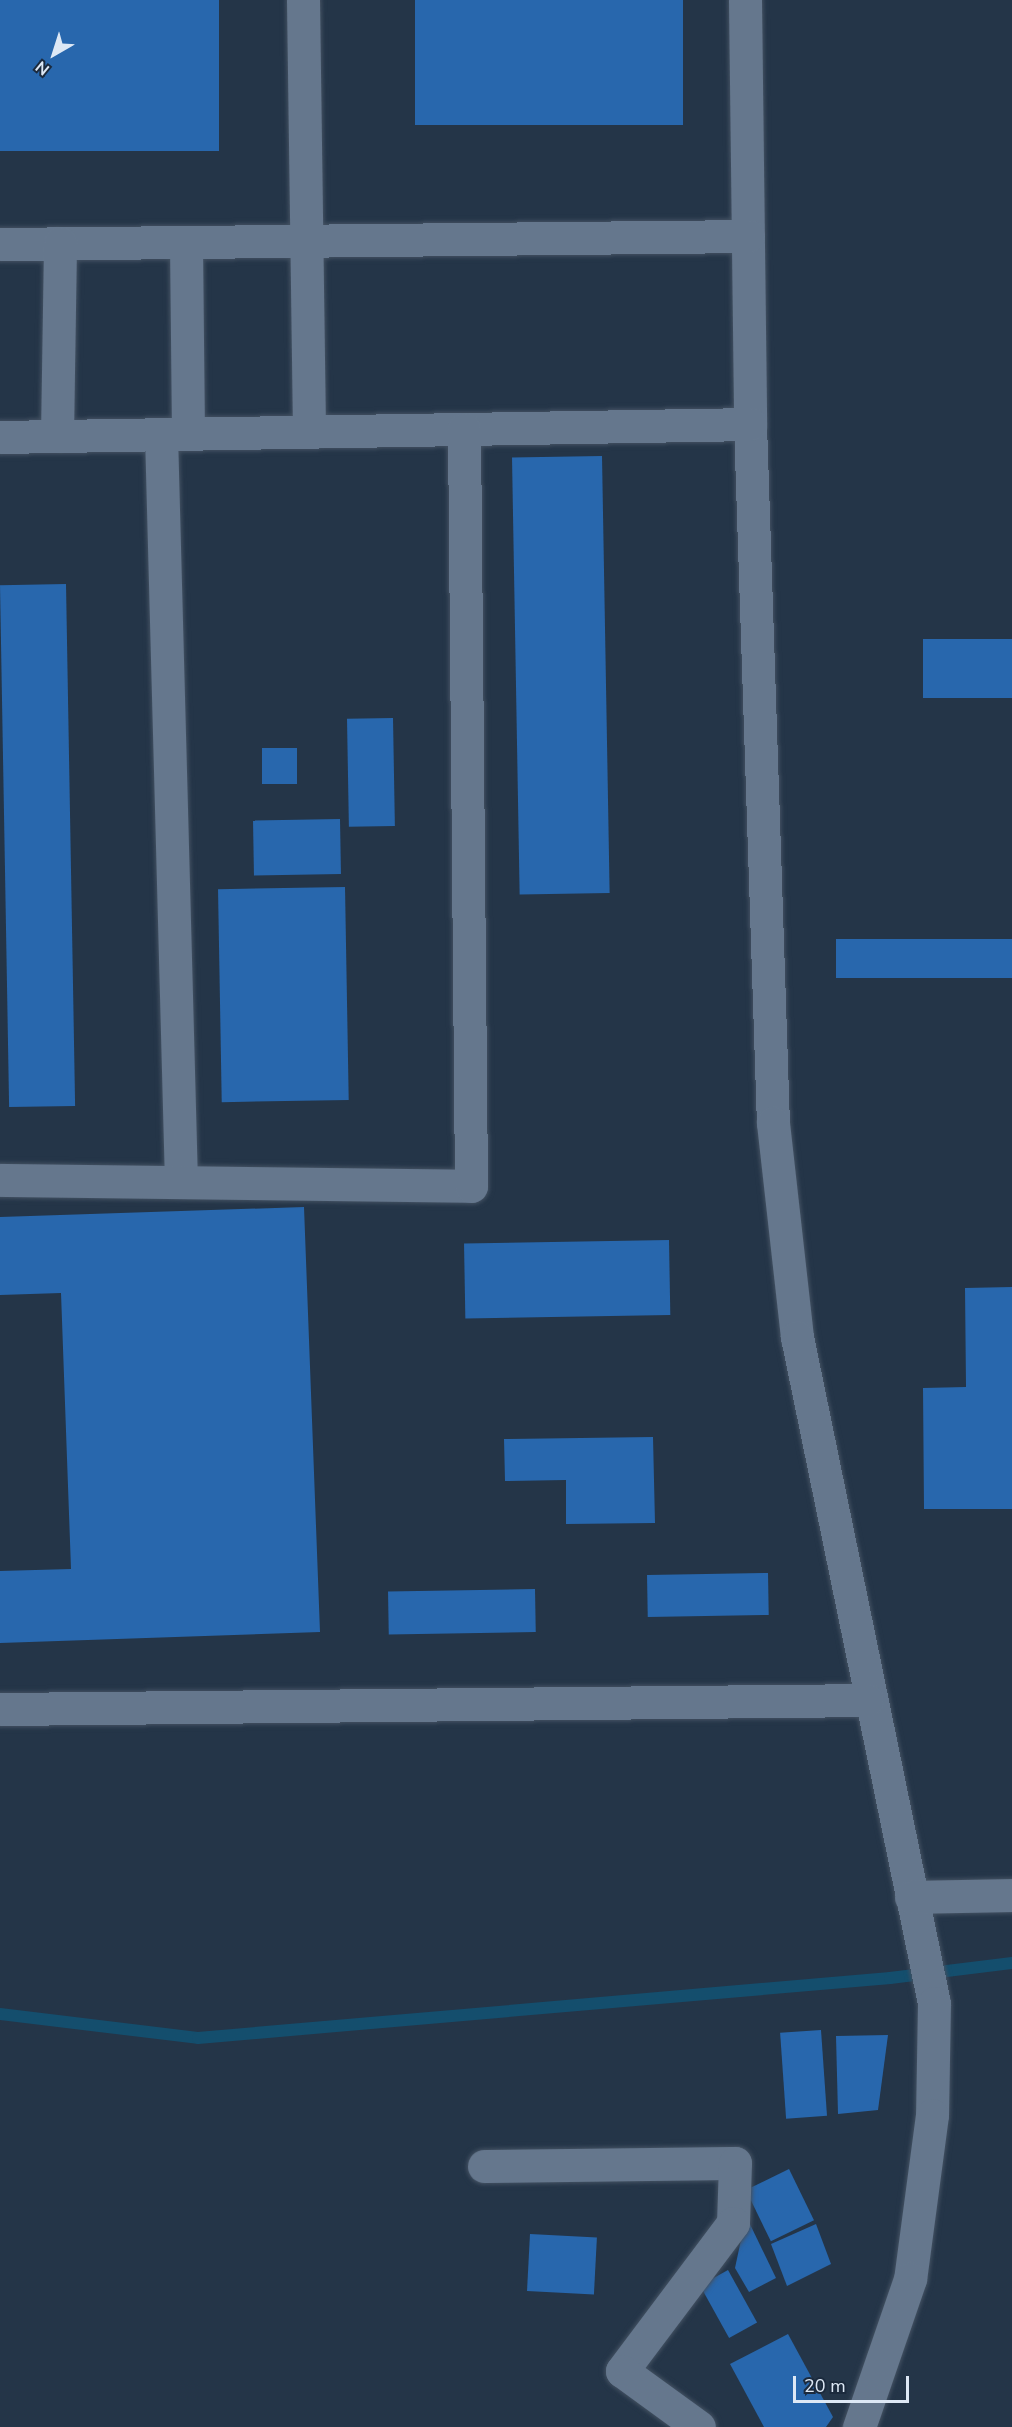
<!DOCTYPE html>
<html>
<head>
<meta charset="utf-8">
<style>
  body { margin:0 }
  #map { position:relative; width:1012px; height:2427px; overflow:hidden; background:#243548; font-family:"Nunito Sans",sans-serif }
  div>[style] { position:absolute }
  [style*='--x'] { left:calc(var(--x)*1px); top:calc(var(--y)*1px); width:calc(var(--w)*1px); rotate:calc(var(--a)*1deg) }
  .stream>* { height:12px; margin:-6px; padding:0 6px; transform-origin:6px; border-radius:6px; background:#144e6d }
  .building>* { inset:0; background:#2867ad; transform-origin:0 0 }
  .roads { filter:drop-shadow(0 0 2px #435162) drop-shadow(0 0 2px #435162) }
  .minor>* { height:33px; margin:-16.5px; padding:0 16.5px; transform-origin:16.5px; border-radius:16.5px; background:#65778d }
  span { translate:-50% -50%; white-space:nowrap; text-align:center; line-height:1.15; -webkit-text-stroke:4.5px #1b2a3d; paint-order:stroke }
  .north { position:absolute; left:24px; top:24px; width:60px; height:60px; -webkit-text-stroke:4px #1b2a3d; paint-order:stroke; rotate:219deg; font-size:16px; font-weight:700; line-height:24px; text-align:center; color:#dde8f5 }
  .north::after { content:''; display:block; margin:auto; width:21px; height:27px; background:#dde8f5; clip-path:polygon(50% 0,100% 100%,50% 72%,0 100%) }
  .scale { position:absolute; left:793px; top:2376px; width:116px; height:27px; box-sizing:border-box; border:3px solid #dde8f5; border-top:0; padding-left:8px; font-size:18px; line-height:21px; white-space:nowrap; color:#dde8f5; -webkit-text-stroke:4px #1b2a3d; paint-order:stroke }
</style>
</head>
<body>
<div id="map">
  <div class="stream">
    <div style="--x:0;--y:2014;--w:199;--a:6.9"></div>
    <div style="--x:198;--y:2038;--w:695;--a:-4.96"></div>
    <div style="--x:890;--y:1978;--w:123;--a:-7"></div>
  </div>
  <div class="building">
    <div style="left:0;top:0;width:219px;height:151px"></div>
    <div style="left:415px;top:0;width:268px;height:125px"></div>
    <div style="left:602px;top:456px;width:437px;height:90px;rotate:89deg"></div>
    <div style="left:66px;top:584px;width:522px;height:66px;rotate:89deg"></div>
    <div style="left:1012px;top:639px;width:59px;height:89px;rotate:90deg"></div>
    <div style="left:393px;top:718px;width:108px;height:46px;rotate:89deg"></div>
    <div style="left:262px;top:748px;width:35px;height:36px"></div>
    <div style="left:340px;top:819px;width:55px;height:87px;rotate:89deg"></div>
    <div style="left:345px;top:887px;width:213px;height:127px;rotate:89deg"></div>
    <div style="left:1012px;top:939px;width:39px;height:176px;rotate:90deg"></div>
    <div style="clip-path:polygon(304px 1207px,320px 1632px,0 1643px,0 1571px,71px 1569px,61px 1293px,0 1295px,0 1217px)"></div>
    <div style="left:669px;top:1240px;width:75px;height:205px;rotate:89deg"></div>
    <div style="clip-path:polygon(1012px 1287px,1012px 1509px,924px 1509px,923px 1388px,966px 1387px,965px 1288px)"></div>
    <div style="clip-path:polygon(653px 1437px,655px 1523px,566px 1524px,566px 1480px,505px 1481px,504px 1439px)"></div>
    <div style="left:768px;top:1573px;width:42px;height:121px;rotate:89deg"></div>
    <div style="left:535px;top:1589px;width:43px;height:147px;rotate:89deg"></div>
    <div style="left:821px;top:2030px;width:86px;height:41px;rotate:86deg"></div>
    <div style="clip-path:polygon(888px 2035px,878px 2110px,838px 2114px,836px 2036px)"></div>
    <div style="left:789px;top:2169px;width:57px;height:48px;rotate:64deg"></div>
    <div style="clip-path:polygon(746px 2216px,776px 2278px,749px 2292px,735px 2268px)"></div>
    <div style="clip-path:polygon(816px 2224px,831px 2264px,787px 2286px,771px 2244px)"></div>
    <div style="left:530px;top:2234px;width:67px;height:57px;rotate:3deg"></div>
    <div style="left:728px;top:2270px;width:60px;height:32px;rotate:61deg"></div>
    <div style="clip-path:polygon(788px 2334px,833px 2417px,826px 2427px,764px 2427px,730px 2364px)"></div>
  </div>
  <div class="roads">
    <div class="minor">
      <div style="--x:303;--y:0;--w:431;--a:89.2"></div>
      <div style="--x:745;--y:0;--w:424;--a:89.3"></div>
      <div style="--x:750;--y:424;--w:699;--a:88.12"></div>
      <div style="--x:773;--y:1123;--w:215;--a:83.6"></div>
      <div style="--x:797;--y:1337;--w:680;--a:78.38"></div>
      <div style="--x:934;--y:2003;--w:112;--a:91"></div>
      <div style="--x:932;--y:2115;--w:165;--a:97.6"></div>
      <div style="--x:910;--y:2279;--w:157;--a:109"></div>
      <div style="--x:186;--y:243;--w:191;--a:89.4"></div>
      <div style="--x:0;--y:244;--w:748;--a:-0.61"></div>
      <div style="--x:161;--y:434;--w:748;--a:88.47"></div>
      <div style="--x:57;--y:436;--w:193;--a:-89.1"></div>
      <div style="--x:0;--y:437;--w:750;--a:-0.99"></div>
      <div style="--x:0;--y:1180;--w:471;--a:0.7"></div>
      <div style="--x:471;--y:1186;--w:757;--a:-90.53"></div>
      <div style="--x:0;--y:1709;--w:867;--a:-0.59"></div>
      <div style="--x:911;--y:1897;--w:101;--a:-1.1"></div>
      <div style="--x:484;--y:2166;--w:251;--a:-0.7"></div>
      <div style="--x:735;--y:2163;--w:60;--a:91.9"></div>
      <div style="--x:733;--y:2223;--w:185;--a:126.9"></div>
      <div style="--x:622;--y:2371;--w:95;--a:36"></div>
    </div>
  </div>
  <div class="north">N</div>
  <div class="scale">20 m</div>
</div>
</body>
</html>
